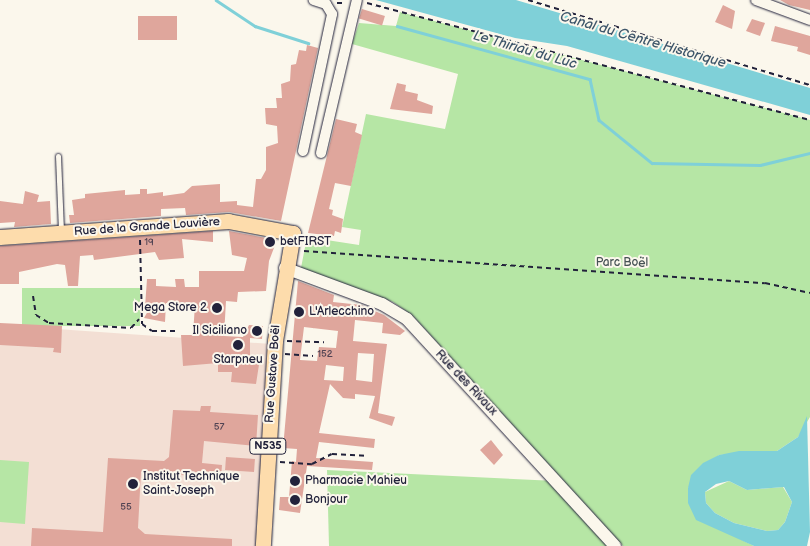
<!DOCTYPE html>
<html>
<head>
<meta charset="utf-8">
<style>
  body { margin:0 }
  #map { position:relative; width:810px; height:546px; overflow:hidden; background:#fbf7ec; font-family:"Balsamiq Sans",sans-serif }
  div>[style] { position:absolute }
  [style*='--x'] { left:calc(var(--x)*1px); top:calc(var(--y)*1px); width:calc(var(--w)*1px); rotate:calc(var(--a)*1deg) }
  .built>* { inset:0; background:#f3dfd4; transform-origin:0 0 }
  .green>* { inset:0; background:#b6e6a5; transform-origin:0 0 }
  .water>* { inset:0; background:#7fd0d8 }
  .stream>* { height:2.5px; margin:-1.25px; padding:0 1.25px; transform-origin:1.25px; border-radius:1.25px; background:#7fd0d8 }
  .building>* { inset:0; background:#dfa69c; transform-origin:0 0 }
  .path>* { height:2px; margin-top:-1px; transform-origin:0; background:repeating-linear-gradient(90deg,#22223b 0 5px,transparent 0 9px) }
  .roads { filter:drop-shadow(0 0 1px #22223b) drop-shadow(0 0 1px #22223b) }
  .service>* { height:5px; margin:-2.5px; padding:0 2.5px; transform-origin:2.5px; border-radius:2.5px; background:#fbf7ec }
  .minor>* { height:10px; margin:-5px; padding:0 5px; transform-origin:5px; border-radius:5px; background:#fbf7ec }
  .tertiary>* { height:12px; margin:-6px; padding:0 6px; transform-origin:6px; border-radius:6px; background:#fbf7ec }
  .primary>* { height:15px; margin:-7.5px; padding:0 7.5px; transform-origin:7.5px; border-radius:7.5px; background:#fddcac }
  .dots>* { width:14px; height:14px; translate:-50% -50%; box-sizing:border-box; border:2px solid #fbf7ec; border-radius:50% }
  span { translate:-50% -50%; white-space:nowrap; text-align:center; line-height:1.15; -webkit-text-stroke:4px #fbf7ec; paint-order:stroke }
  .number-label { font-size:10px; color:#514353 }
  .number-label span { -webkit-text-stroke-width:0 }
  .shield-label span { padding:1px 4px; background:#fbf7ec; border:1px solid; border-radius:4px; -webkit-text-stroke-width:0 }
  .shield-label { font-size:11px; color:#22223b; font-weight:700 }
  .street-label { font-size:12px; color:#22223b }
  .poi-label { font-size:12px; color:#22223b }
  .left { translate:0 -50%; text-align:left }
  .right { translate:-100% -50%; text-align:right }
  .park-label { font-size:12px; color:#475356 }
  .water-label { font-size:14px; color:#3e566a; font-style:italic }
</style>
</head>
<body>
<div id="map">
  <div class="built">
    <div style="left:0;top:325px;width:276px;height:221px;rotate:4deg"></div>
  </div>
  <div class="green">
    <div style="clip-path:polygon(400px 12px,810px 120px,810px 417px,798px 437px,777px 451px,719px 455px,688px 488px,738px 538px,754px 546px,623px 546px,413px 316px,393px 302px,301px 268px,307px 237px,359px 245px,361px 230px,342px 227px,366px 114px,445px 129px,458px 74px,352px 44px,359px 23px,396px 26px)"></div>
    <div style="left:22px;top:288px;width:118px;height:38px"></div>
    <div style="clip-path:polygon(0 460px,29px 462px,25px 524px,0 522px)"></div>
    <div style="clip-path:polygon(327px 470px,556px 481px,612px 546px,329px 546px)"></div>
    <div style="clip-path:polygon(729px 481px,747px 490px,783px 487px,792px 502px,785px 522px,778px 530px,767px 531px,734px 523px,715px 513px,706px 503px,705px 492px)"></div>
  </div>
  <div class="water">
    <div style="clip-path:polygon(376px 0,516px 0,810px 88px,810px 115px,567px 46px,515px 38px)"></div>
    <div style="clip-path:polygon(evenodd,807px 416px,810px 532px,807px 546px,754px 546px,696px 520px,688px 503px,688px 488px,691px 475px,703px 463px,719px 455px,739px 451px,777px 451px,798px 437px,807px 416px,729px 481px,747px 490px,784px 487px,792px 502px,785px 522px,778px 530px,767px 531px,734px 523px,715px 513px,706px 503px,705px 492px,716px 484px,729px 481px)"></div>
  </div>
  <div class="stream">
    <div style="--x:216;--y:0;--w:47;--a:33.7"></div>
    <div style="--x:255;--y:26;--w:56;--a:17.8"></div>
    <div style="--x:397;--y:26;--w:200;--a:15.4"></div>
    <div style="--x:590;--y:79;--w:42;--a:77.6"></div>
    <div style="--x:599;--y:120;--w:68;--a:39.1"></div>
    <div style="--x:652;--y:163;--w:108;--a:1.1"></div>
    <div style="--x:760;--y:165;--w:51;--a:-13.5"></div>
  </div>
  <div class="building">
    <div style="clip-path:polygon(780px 0,810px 0,810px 10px,789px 5px)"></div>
    <div style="clip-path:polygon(723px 5px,735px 11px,732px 29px,715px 22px)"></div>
    <div style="left:362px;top:9px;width:24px;height:10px;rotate:17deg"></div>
    <div style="left:138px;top:16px;width:39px;height:24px"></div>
    <div style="clip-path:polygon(752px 19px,765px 23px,760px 36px,746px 31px)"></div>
    <div style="clip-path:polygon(775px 26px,810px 36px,810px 55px,797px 51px,798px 47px,771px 41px)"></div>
    <div style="clip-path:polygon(307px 45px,318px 48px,281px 221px,229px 212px,186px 215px,185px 208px,161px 209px,161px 216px,70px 223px,69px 215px,74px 215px,72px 200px,85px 198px,85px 194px,125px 190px,125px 195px,140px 194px,140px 189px,147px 189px,147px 194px,163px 192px,163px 196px,184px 193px,192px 186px,220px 184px,220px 202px,237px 201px,237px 205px,253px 207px,256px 179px,261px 179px,266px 170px,266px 147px,278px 143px,277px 126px,266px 124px,265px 108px,277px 108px,276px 98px,282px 98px,281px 84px,290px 81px,291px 65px,296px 64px,299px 50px,306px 51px)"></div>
    <div style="clip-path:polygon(397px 83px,406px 85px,405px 91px,418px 94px,417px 100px,433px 106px,432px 114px,390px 109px)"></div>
    <div style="clip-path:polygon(336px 119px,357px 124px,355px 132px,362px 135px,351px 186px,335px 183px,329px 209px,333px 210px,332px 215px,343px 219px,341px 233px,335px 231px,334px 236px,308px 233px)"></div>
    <div style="clip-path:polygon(25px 191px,39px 195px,37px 202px,50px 201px,51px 224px,14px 227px,15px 222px,0 223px,0 201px,23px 204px)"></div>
    <div style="clip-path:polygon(213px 231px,213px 242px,182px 239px,184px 258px,159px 260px,155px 252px,94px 260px,93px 255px,80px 256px,78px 286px,68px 286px,65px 265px,57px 264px,19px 272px,19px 284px,0 284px,0 246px)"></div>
    <div style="clip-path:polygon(229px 231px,277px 240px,269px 261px,266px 291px,238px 292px,237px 302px,226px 301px,224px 336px,243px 337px,249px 325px,263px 326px,262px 339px,250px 338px,250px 357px,260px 358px,256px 384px,231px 382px,232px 372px,218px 372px,218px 363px,183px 366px,181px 335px,193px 335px,195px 304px,166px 303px,165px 322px,144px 318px,148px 311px,145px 307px,147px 279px,156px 279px,156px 286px,176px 287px,175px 279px,184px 279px,185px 287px,199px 287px,199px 271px,244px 271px,247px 258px,232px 255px)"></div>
    <div style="clip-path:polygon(evenodd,298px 281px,334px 295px,333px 302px,361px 305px,384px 315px,405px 331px,400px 335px,382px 333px,383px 323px,355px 320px,353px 341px,387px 344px,378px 413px,395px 417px,392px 426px,369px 418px,375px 396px,355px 394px,355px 399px,343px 398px,330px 384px,319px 433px,375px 439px,374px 448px,319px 442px,316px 458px,373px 462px,372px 470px,307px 466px,300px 513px,279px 510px,280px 497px,289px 497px,292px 461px,296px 462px,297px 449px,283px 448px,298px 281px,304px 327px,338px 331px,336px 348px,319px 347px,317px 361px,300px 360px,304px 327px,298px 281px,358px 353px,374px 354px,372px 382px,356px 380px,358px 353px,298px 281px,326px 365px,344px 367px,343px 381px,324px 380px,326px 365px)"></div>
    <div style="clip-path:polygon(0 323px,62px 326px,61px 353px,53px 352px,54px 348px,0 345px)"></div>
    <div style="clip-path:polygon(201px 406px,211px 406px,210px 412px,258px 415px,256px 446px,204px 441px,202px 463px,222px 465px,221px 478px,141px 472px,138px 528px,145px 534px,232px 539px,232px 546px,31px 546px,32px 528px,103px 532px,108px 458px,164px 461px,169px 457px,173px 410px,200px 411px)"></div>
    <div style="clip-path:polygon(491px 440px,503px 455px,494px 465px,480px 450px)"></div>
    <div style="left:226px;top:457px;width:29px;height:13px;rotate:4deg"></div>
  </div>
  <div class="path">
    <div style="--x:528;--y:0;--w:295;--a:16.8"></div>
    <div style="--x:337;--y:3;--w:8;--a:0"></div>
    <div style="--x:367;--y:3;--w:458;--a:14.8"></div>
    <div style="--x:140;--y:240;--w:84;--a:88.6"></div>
    <div style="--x:142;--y:324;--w:12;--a:35"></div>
    <div style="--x:152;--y:331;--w:24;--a:0"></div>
    <div style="--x:304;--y:251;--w:462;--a:4"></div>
    <div style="--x:765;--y:283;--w:46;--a:12.5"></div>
    <div style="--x:33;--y:296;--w:19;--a:81"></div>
    <div style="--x:36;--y:315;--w:15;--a:32"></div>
    <div style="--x:49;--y:323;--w:82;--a:3.5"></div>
    <div style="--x:131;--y:328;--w:12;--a:-48"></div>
    <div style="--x:287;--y:341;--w:37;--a:2"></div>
    <div style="--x:285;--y:354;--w:28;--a:4"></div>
    <div style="--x:280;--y:462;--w:32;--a:4"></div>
    <div style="--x:312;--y:464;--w:22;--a:-27"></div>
    <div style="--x:332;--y:454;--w:34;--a:3"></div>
  </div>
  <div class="roads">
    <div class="service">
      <div style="--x:58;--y:156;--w:74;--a:87.7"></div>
    </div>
    <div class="minor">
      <div style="--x:756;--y:0;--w:58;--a:20.3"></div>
      <div style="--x:303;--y:151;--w:140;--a:-78"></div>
      <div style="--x:332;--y:14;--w:12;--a:-121"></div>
      <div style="--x:326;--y:4;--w:13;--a:-162"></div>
      <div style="--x:321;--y:153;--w:157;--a:-76.8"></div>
    </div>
    <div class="tertiary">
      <div style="--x:285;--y:268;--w:103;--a:20.4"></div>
      <div style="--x:382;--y:304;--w:29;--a:31"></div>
      <div style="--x:407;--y:319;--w:308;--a:47.5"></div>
    </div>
    <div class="primary">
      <div style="--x:0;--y:237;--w:229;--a:-4"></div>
      <div style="--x:228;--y:221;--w:66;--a:10.5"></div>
      <div style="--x:293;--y:233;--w:109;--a:99.5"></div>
      <div style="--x:275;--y:341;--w:205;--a:93.4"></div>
    </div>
  </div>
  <div class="dots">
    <div style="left:270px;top:242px;background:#22223b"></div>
    <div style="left:217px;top:308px;background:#22223b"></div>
    <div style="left:299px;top:312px;background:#22223b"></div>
    <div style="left:257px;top:331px;background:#22223b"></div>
    <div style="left:238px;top:345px;background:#22223b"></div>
    <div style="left:295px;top:481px;background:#22223b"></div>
    <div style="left:133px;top:484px;background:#22223b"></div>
    <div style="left:295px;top:500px;background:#22223b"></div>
  </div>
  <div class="number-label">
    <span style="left:149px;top:243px">19</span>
    <span style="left:325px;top:355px">152</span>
    <span style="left:219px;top:428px">57</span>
    <span style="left:126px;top:508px">55</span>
  </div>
  <div class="shield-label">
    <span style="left:268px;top:446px">N535</span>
  </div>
  <div class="street-label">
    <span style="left:147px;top:227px;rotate:-4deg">Rue de la Grande Louvière</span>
    <span style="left:273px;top:374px;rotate:-86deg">Rue Gustave Boël</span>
    <span style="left:466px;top:383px;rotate:47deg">Rue des Rivaux</span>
  </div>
  <div class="poi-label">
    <span class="left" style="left:280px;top:242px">betFIRST</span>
    <span class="right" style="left:207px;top:308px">Mega Store 2</span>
    <span class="left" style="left:309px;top:312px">L'Arlecchino</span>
    <span class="right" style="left:247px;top:331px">Il Siciliano</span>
    <span style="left:238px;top:360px">Starpneu</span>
    <span class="left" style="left:143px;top:484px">Institut Technique<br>Saint-Joseph</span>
    <span class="left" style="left:305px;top:481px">Pharmacie Mahieu</span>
    <span class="left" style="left:305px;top:500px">Bonjour</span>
  </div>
  <div class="park-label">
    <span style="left:622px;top:263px">Parc Boël</span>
  </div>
  <div class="water-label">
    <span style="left:643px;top:40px;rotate:16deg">Canal du Centre Historique</span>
    <span style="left:525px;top:50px;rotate:16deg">Le Thiriau du Luc</span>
  </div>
</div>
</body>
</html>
